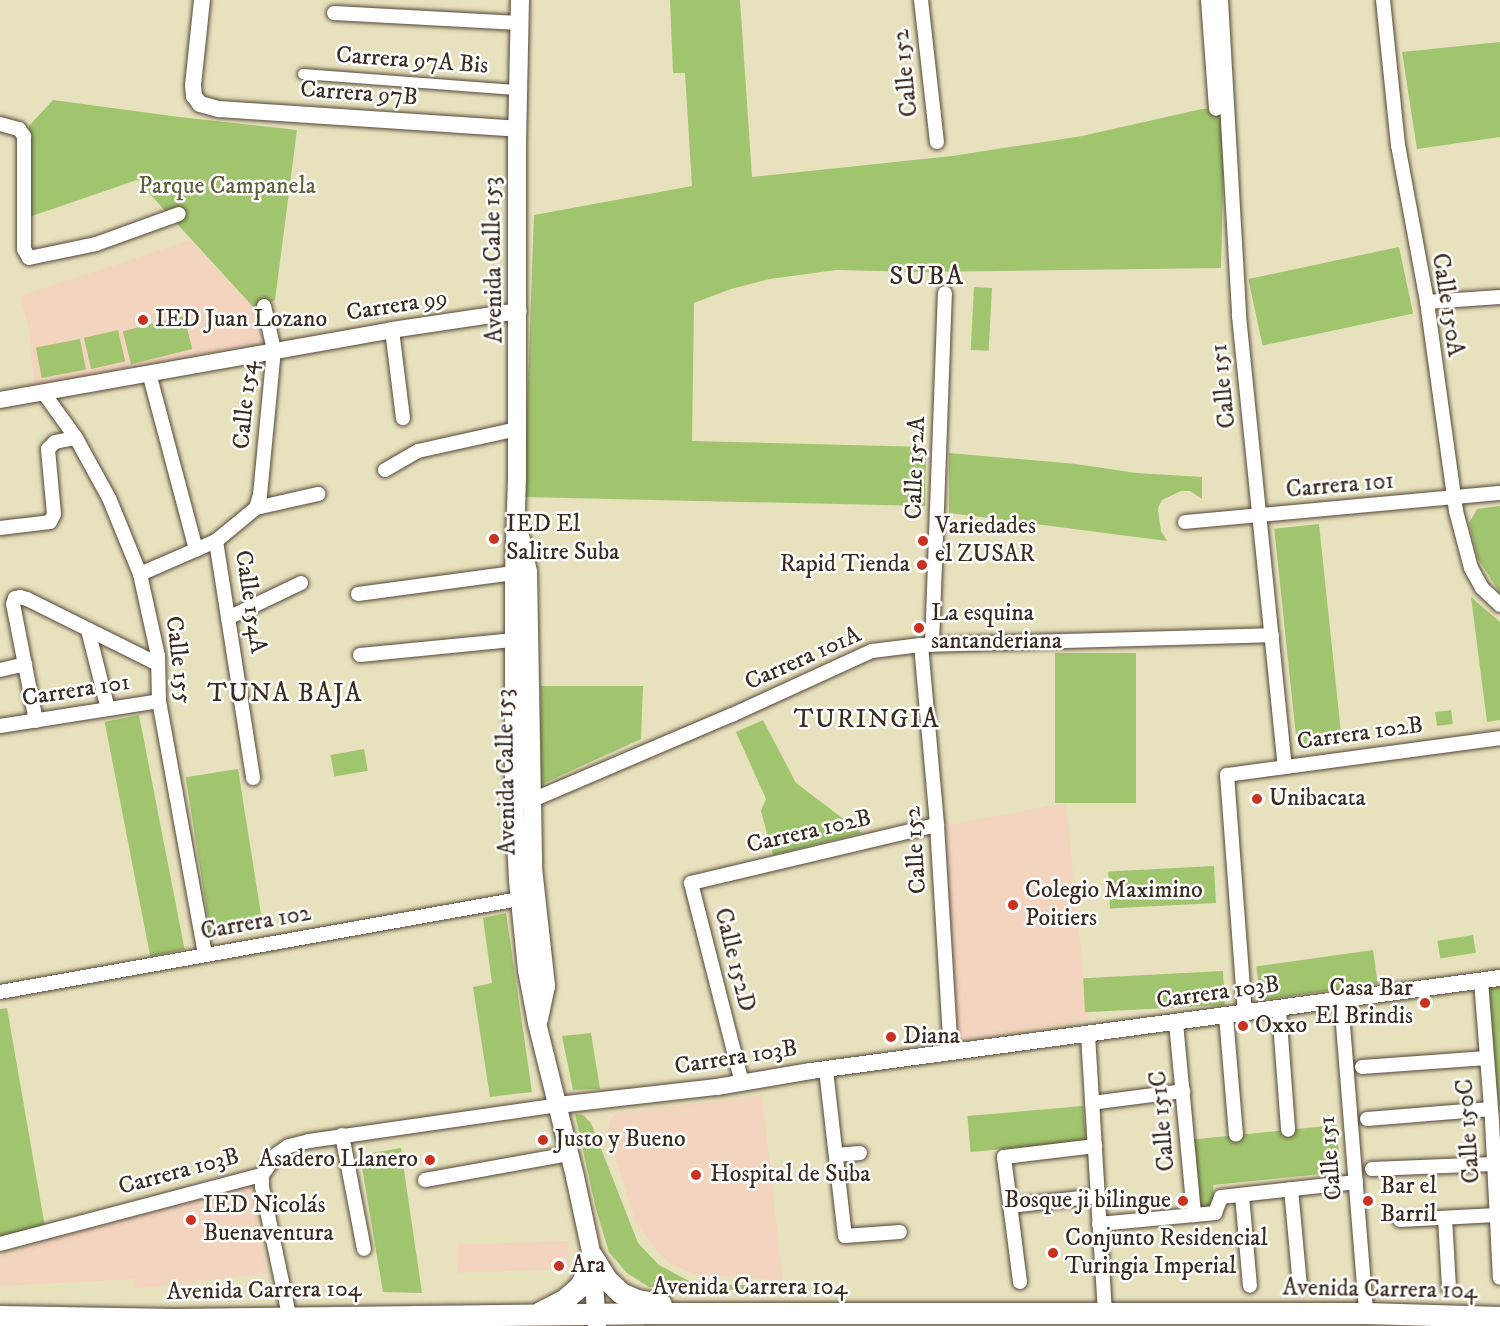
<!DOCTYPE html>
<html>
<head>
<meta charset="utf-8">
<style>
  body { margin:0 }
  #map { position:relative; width:1500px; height:1326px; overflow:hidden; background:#e7e1be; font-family:"IM FELL DW Pica",serif }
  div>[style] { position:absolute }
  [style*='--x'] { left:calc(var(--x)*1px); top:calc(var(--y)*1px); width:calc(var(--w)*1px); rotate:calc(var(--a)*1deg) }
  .built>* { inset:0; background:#f3d4bf; transform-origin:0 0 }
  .green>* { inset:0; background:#a1c56e; transform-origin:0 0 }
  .roads { filter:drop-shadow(0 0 2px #554536) drop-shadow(0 0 2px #554536) }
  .pedestrian>* { height:10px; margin:-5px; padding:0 5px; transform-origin:5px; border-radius:5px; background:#fff }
  .minor>* { height:14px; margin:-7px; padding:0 7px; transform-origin:7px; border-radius:7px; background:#fff }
  .tertiary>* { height:16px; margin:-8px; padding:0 8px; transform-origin:8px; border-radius:8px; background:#fff }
  .secondary>* { height:18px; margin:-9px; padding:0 9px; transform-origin:9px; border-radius:9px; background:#fff }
  .primary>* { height:21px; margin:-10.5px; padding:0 10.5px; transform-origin:10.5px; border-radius:10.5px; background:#fff }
  .dots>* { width:16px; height:16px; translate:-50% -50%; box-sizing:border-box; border:3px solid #fff; border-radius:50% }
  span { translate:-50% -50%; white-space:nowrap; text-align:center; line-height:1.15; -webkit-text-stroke:5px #fff; paint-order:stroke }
  .street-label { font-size:24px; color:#3b2a1e }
  .park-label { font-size:24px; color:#5f603a }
  .poi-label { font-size:24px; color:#3b2a1e }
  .left { translate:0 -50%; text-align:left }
  .right { translate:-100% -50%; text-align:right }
  .neighbourhood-label { font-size:26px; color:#3b2a1e; letter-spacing:1.5px }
  .quarter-label { font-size:27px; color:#3b2a1e; letter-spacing:1.5px }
</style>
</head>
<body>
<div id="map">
  <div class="built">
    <div style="clip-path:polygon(190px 240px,256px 310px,266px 342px,34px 385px,29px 329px,20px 296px)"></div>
    <div style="clip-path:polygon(1066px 803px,1088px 1021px,953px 1042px,948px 825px)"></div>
    <div style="clip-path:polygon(762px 1096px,783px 1283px,758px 1278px,697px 1275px,671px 1264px,656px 1250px,636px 1223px,607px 1132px,610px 1120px,618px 1113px)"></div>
    <div style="clip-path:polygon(251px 1185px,267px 1273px,133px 1289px,135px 1279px,0 1286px,0 1254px)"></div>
    <div style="left:568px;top:1241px;width:28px;height:111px;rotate:88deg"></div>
  </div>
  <div class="green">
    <div style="clip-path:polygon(670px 0,740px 0,752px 177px,952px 156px,1082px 136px,1202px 109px,1225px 108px,1221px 268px,922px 272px,836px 270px,770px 279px,731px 289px,694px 303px,692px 441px,926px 447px,925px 506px,524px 497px,534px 215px,692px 186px,685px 73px,673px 73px)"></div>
    <div style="clip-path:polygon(1500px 42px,1500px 137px,1417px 149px,1402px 52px)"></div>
    <div style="clip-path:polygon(53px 100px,179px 117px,297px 130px,275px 300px,256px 310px,137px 180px,29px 217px,29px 126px)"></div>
    <div style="left:1399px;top:247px;width:68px;height:154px;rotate:78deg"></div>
    <div style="left:974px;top:287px;width:18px;height:63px;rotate:3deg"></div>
    <div style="left:184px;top:316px;width:34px;height:63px;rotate:76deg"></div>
    <div style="left:118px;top:330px;width:32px;height:35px;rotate:77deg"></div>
    <div style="left:80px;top:339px;width:31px;height:45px;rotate:79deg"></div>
    <div style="clip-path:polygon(949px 453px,1076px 464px,1136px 473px,1202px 477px,1202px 499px,1190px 491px,1181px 491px,1162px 500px,1158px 508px,1159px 518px,1161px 531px,1167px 541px,949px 513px)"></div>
    <div style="clip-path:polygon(1500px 506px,1500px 593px,1478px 559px,1469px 523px,1477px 509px)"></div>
    <div style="left:1319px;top:524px;width:218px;height:45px;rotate:84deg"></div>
    <div style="clip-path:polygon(1471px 597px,1500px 622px,1500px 720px,1487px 722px)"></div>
    <div style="left:1055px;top:653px;width:81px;height:150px"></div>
    <div style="clip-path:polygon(541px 686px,643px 686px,641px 739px,540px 785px)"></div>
    <div style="left:1451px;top:710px;width:14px;height:16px;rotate:82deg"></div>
    <div style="left:139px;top:715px;width:239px;height:35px;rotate:79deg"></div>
    <div style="clip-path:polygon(763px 720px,796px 783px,862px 833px,773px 855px,761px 811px,766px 799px,736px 732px)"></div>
    <div style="left:364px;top:749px;width:22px;height:34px;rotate:80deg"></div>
    <div style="left:238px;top:769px;width:160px;height:53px;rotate:81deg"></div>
    <div style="left:1214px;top:866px;width:37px;height:106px;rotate:87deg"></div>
    <div style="clip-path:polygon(506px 913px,532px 1092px,490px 1097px,473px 987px,492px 983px,483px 918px)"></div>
    <div style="left:1473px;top:935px;width:18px;height:36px;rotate:81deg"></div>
    <div style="left:1373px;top:950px;width:34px;height:118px;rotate:82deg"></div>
    <div style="left:1223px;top:971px;width:34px;height:140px;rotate:87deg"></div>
    <div style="clip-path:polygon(1500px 987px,1500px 1113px,1499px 1113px,1489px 988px)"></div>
    <div style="clip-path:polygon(7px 1008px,45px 1227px,0 1238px,0 1009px)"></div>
    <div style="clip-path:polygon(591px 1033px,600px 1089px,573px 1090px,562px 1036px)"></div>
    <div style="left:1083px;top:1106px;width:36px;height:116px;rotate:85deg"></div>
    <div style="clip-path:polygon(575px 1114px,583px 1115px,591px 1123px,638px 1243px,659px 1265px,689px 1281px,721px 1285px,754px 1285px,764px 1291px,649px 1287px,627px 1273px,609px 1252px,596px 1209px)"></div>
    <div style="clip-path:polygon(1336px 1125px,1341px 1172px,1213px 1185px,1215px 1213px,1194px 1215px,1188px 1140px)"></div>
    <div style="clip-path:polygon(401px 1148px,406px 1184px,422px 1293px,383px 1292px,360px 1155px)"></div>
  </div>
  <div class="roads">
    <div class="pedestrian">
      <div style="--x:303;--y:74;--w:216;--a:4.3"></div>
    </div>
    <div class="minor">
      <div style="--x:921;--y:0;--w:143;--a:83.6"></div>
      <div style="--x:1208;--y:0;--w:109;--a:85.8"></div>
      <div style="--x:1221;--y:0;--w:317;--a:86.7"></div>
      <div style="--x:1239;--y:316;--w:453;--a:84.2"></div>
      <div style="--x:1383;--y:0;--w:146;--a:84.1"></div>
      <div style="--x:1398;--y:145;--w:160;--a:79.5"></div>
      <div style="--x:1427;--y:302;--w:211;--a:82.1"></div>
      <div style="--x:1456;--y:511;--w:59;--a:75.3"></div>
      <div style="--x:1471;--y:568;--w:23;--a:61"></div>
      <div style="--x:1482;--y:588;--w:25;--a:43"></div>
      <div style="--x:334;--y:13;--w:185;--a:3.1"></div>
      <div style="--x:0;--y:124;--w:20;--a:15"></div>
      <div style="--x:19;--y:129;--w:9;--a:54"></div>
      <div style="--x:24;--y:136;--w:113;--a:90"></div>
      <div style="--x:24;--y:249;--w:10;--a:61"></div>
      <div style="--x:29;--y:258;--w:68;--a:-11.8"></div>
      <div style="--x:96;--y:244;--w:88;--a:-19.9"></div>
      <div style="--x:1427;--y:302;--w:73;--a:-3.9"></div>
      <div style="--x:392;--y:330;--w:89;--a:82.9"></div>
      <div style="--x:149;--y:373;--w:183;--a:75.1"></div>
      <div style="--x:43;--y:392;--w:57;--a:54.3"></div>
      <div style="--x:76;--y:438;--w:68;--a:61.2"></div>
      <div style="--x:109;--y:498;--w:82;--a:67.8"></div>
      <div style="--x:140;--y:574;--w:84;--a:77.6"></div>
      <div style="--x:158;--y:656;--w:45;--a:88.7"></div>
      <div style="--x:159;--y:701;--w:258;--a:79.7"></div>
      <div style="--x:385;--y:470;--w:38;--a:-30"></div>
      <div style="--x:418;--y:451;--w:101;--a:-12.5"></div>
      <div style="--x:256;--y:508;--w:14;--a:-73"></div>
      <div style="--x:260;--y:495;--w:146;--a:-84.5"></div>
      <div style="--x:274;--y:350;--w:45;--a:-102.8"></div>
      <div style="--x:1185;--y:522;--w:316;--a:-5.3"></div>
      <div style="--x:0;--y:528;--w:50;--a:-6.8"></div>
      <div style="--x:50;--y:522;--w:9;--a:-63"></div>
      <div style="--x:54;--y:514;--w:65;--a:-95.3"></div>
      <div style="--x:48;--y:449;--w:10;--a:-45"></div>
      <div style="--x:55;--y:442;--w:21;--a:-11"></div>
      <div style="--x:216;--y:541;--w:240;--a:81.1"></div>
      <div style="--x:140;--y:574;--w:83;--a:-23.5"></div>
      <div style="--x:216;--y:541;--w:52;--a:-39.5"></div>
      <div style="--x:256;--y:508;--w:64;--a:-12.7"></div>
      <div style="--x:358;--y:594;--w:157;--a:-7.7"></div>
      <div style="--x:228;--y:618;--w:81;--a:-25.6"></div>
      <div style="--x:88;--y:630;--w:81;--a:75.8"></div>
      <div style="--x:921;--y:645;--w:181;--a:84.9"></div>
      <div style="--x:937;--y:825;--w:228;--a:86.5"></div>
      <div style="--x:932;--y:645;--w:352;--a:-87.9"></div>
      <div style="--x:360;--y:655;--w:155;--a:-5.6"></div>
      <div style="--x:0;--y:670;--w:26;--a:-13"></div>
      <div style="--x:36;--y:721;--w:119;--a:-101.1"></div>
      <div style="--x:13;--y:604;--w:6;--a:-72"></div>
      <div style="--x:15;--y:598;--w:5;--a:-11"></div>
      <div style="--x:20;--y:597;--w:7;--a:16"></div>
      <div style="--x:27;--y:599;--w:146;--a:26.4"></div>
      <div style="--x:0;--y:726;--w:161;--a:-8.9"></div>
      <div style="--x:523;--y:801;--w:7;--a:0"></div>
      <div style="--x:530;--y:801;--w:220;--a:-23.1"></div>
      <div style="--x:732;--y:715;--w:154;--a:-24.6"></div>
      <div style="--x:872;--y:651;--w:49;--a:-7"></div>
      <div style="--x:921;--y:645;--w:351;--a:-1.6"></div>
      <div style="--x:1481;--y:981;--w:141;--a:85.5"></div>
      <div style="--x:1492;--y:1122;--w:156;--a:87.1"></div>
      <div style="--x:0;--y:992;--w:527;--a:-10.16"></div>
      <div style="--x:1341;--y:1000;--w:314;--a:85.4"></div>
      <div style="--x:1279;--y:1009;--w:121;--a:85.7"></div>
      <div style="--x:1245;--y:1014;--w:240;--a:-94.3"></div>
      <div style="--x:1227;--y:775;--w:275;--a:-7.7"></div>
      <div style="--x:1226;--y:1016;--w:119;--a:85.2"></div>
      <div style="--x:1176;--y:1023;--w:193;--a:84.6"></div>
      <div style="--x:1088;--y:1035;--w:280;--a:86.5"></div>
      <div style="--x:1362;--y:1067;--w:125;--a:-4.1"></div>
      <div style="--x:826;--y:1070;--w:167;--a:83.5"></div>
      <div style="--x:845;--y:1236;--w:55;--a:-4.2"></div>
      <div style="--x:742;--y:1083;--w:206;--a:-104.3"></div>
      <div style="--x:691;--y:883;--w:253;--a:-13.3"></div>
      <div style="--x:1092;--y:1103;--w:92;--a:-7.5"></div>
      <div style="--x:1367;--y:1119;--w:124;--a:-4.6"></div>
      <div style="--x:342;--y:1135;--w:116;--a:79.1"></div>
      <div style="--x:836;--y:1155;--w:24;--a:-5"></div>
      <div style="--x:1372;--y:1169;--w:122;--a:-2.3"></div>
      <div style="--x:425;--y:1180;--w:147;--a:-10.2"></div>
      <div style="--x:1291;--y:1189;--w:97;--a:84.7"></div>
      <div style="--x:1242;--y:1195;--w:91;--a:85"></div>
      <div style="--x:1010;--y:1206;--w:89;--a:-6.5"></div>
      <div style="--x:1445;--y:1218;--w:70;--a:86.7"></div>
      <div style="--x:1400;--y:1220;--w:97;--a:-3"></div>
      <div style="--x:1099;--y:1224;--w:117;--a:-5.4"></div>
      <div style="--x:1215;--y:1213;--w:17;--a:-69"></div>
      <div style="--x:1221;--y:1197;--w:136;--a:-6.3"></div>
      <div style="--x:0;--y:1244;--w:271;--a:-14.8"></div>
      <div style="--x:1020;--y:1282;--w:126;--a:-97.3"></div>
      <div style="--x:1004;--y:1157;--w:92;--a:-6.9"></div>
      <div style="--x:289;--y:1315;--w:131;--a:-101.9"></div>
      <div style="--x:262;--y:1187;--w:12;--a:-90"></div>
      <div style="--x:262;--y:1175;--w:26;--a:-54"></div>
      <div style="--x:277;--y:1154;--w:14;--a:-34"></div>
      <div style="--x:289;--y:1146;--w:21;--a:-14"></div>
      <div style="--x:309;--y:1141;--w:252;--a:-8.2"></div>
    </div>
    <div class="tertiary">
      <div style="--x:202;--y:0;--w:85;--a:96"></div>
      <div style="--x:193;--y:85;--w:11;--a:85"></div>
      <div style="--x:194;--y:96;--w:10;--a:53"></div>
      <div style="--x:200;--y:104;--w:20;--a:15"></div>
      <div style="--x:219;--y:109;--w:299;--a:3.8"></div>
      <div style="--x:0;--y:400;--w:398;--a:-10.1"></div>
      <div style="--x:392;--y:330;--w:128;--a:-8.5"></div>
      <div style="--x:558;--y:1105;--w:160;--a:-6.5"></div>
      <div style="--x:717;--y:1087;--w:95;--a:-9.7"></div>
      <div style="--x:811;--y:1071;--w:695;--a:-7.69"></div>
    </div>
    <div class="secondary">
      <div style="--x:520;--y:0;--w:142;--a:91.2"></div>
      <div style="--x:517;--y:142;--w:336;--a:90"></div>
      <div style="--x:517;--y:478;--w:95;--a:91.8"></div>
      <div style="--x:514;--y:573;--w:228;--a:90"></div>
      <div style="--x:514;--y:801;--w:79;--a:87.1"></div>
      <div style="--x:518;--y:880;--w:90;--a:84.3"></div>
      <div style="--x:527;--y:970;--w:54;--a:79.3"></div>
      <div style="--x:537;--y:1023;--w:159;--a:76.1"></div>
      <div style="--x:575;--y:1177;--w:81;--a:77.9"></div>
      <div style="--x:592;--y:1256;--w:70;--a:85.9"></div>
      <div style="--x:521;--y:539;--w:33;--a:78"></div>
      <div style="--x:528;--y:571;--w:297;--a:89"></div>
      <div style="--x:533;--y:868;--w:119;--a:83.7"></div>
      <div style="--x:546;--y:986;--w:34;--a:102"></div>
    </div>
    <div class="primary">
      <div style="--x:592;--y:1256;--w:28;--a:58"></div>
      <div style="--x:607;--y:1280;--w:19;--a:43"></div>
      <div style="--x:621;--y:1293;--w:17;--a:24"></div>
      <div style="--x:637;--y:1300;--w:24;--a:9"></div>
      <div style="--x:540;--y:1312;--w:27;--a:-27"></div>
      <div style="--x:564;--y:1300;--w:20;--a:-41"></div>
      <div style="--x:579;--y:1287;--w:22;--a:-60"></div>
      <div style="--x:590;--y:1268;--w:12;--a:-81"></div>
      <div style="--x:0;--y:1316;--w:174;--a:1"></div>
      <div style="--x:174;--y:1319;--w:469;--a:-0.7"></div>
      <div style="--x:643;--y:1313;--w:723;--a:0"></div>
      <div style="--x:1366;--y:1313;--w:134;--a:1.7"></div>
    </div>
  </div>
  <div class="dots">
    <div style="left:143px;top:320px;background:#c8321e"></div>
    <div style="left:494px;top:539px;background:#c8321e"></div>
    <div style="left:923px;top:541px;background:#c8321e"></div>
    <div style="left:922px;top:565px;background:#c8321e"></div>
    <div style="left:919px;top:628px;background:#c8321e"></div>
    <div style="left:1257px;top:799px;background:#c8321e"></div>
    <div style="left:1013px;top:905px;background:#c8321e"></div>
    <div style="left:1425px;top:1003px;background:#c8321e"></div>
    <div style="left:1243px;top:1026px;background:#c8321e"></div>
    <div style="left:891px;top:1037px;background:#c8321e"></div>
    <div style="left:543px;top:1140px;background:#c8321e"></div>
    <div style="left:430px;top:1160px;background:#c8321e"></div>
    <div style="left:696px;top:1175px;background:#c8321e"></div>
    <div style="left:1183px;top:1201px;background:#c8321e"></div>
    <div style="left:1368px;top:1201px;background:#c8321e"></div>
    <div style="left:191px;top:1220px;background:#c8321e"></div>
    <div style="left:1053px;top:1253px;background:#c8321e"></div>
    <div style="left:559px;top:1266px;background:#c8321e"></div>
  </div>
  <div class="street-label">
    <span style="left:412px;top:61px;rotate:4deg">Carrera 97A Bis</span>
    <span style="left:906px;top:73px;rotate:-96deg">Calle 152</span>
    <span style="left:359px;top:94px;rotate:4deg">Carrera 97B</span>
    <span style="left:494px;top:260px;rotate:-91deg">Avenida Calle 153</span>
    <span style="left:1447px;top:305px;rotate:81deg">Calle 150A</span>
    <span style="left:397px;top:306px;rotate:-9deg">Carrera 99</span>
    <span style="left:1224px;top:386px;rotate:-96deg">Calle 151</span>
    <span style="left:246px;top:405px;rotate:-85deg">Calle 154</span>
    <span style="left:916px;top:468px;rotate:-88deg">Calle 152A</span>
    <span style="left:1340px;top:486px;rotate:-5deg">Carrera 101</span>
    <span style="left:250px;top:602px;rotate:81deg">Calle 154A</span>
    <span style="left:803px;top:659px;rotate:-24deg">Carrera 101A</span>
    <span style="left:178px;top:660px;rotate:83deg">Calle 155</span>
    <span style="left:76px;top:691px;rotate:-9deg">Carrera 101</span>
    <span style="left:1360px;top:734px;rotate:-8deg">Carrera 102B</span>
    <span style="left:507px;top:772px;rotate:-91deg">Avenida Calle 153</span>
    <span style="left:809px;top:832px;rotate:-13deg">Carrera 102B</span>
    <span style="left:916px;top:850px;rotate:-94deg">Calle 152</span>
    <span style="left:256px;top:923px;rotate:-10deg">Carrera 102</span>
    <span style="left:734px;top:960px;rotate:76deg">Calle 152D</span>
    <span style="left:1218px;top:993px;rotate:-8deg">Carrera 103B</span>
    <span style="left:736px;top:1058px;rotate:-9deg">Carrera 103B</span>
    <span style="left:1163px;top:1121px;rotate:-95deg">Calle 151C</span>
    <span style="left:1469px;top:1131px;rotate:-94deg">Calle 150C</span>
    <span style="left:1331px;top:1158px;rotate:-95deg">Calle 151</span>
    <span style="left:179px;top:1172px;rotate:-15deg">Carrera 103B</span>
    <span style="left:750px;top:1288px">Avenida Carrera 104</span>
    <span style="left:1380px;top:1290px;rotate:1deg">Avenida Carrera 104</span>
    <span style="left:264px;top:1291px;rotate:-1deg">Avenida Carrera 104</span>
  </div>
  <div class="park-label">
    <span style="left:227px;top:187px">Parque Campanela</span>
  </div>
  <div class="poi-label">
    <span class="left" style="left:155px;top:320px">IED Juan Lozano</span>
    <span class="left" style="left:506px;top:539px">IED El<br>Salitre Suba</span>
    <span class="left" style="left:935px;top:541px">Variedades<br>el ZUSAR</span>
    <span class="right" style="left:910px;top:565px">Rapid Tienda</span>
    <span class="left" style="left:931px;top:628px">La esquina<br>santanderiana</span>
    <span class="left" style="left:1269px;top:799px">Unibacata</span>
    <span class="left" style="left:1025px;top:905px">Colegio Maximino<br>Poitiers</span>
    <span class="right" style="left:1413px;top:1003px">Casa Bar<br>El Brindis</span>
    <span class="left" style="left:1255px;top:1026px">Oxxo</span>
    <span class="left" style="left:903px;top:1037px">Diana</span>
    <span class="left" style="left:555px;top:1140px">Justo y Bueno</span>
    <span class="right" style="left:418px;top:1160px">Asadero Llanero</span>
    <span class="left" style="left:710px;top:1175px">Hospital de Suba</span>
    <span class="left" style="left:1380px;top:1201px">Bar el<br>Barril</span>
    <span class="right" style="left:1171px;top:1201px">Bosque ji bilingue</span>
    <span class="left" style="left:203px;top:1220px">IED Nicolás<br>Buenaventura</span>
    <span class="left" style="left:1065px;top:1253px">Conjunto Residencial<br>Turingia Imperial</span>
    <span class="left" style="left:571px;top:1266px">Ara</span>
  </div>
  <div class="neighbourhood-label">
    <span style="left:285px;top:694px">TUNA BAJA</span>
    <span style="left:867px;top:720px">TURINGIA</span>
  </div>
  <div class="quarter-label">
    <span style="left:927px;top:277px">SUBA</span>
  </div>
</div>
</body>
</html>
